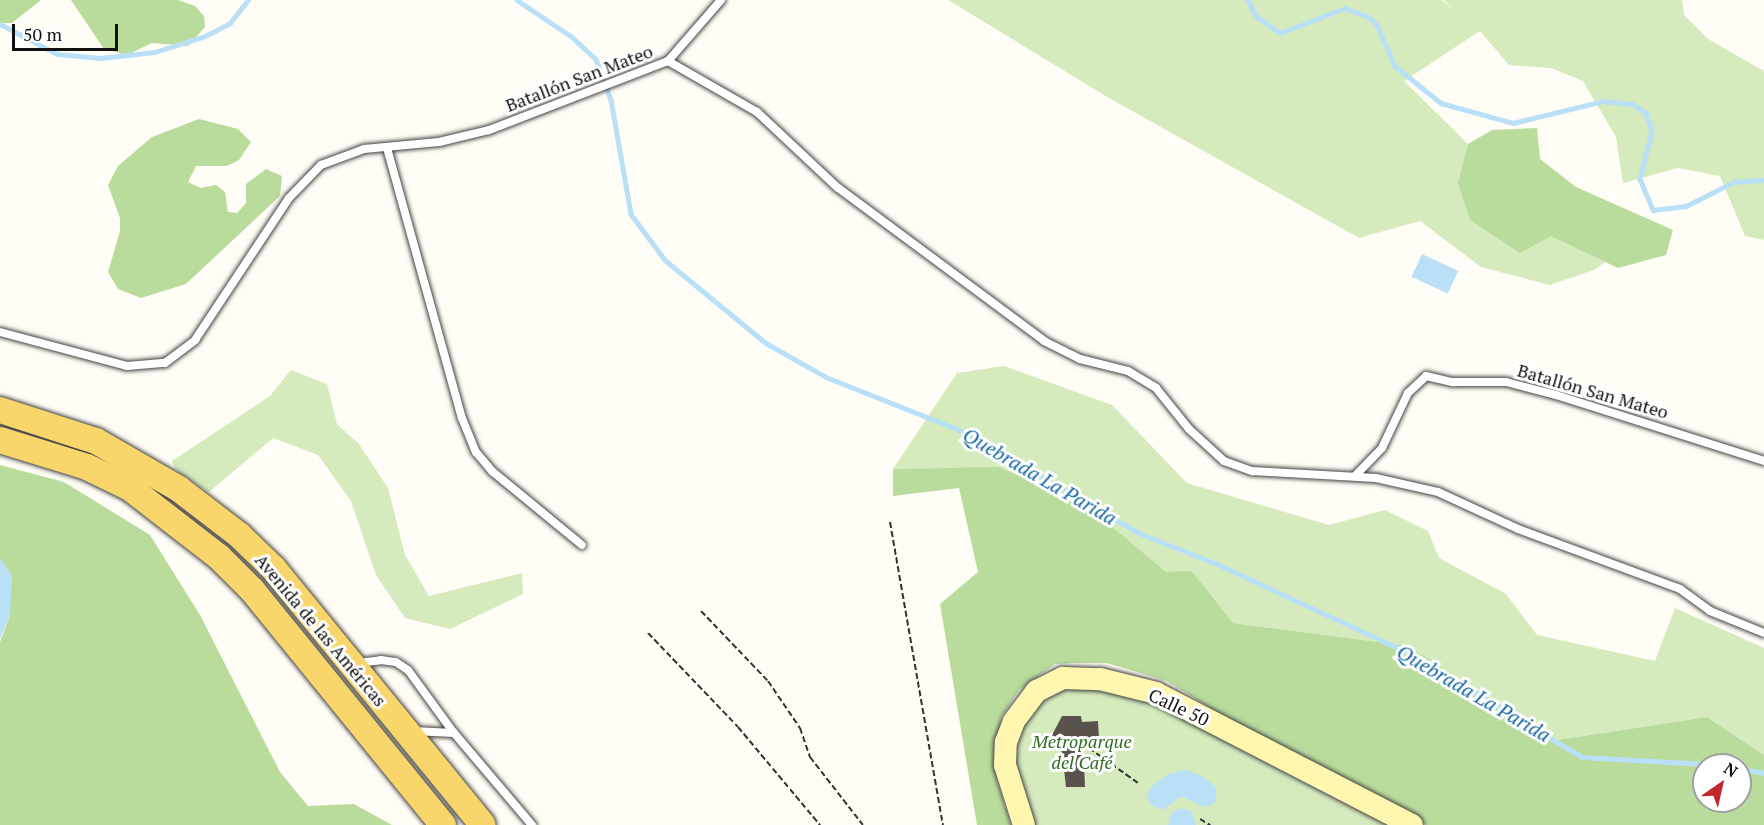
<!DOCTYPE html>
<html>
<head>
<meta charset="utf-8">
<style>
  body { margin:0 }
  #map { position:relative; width:1764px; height:825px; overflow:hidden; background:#fffdf5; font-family:"PT Serif",serif }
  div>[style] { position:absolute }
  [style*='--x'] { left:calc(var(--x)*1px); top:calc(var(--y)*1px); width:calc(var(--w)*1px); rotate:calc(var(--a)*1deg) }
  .green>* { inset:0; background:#d5ebbd }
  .forest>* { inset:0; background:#b9dc9c }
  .water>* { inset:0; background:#b9e0f7; transform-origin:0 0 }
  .stream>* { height:4.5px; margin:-2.25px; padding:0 2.25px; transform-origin:2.25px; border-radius:2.25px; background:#b9e0f7 }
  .building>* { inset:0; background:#5a524d }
  .path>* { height:2px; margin-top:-1px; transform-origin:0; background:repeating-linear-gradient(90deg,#333 0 6px,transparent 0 9px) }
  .roads { filter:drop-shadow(0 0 2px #444) drop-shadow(0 0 2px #444) }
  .lane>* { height:8px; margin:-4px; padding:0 4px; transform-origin:4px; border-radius:4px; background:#fff }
  .secondary>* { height:22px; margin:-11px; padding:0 11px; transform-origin:11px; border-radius:11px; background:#fff6b0 }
  .primary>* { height:26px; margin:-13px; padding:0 13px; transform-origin:13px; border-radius:13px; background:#f9d66b }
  span { translate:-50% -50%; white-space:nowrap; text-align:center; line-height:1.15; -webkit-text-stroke:6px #fff; paint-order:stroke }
  .street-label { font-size:18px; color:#111 }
  .park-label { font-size:18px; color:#2f6b1f; font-style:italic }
  .water-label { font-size:20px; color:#1768a6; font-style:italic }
  .north { position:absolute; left:1692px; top:753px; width:60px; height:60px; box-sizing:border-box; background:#fff; border:2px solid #a0a0a0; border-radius:50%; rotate:34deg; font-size:16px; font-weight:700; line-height:24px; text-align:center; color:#111 }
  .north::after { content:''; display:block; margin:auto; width:21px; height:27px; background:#c4262e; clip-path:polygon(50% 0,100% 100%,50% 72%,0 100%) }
  .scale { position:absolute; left:12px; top:24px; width:106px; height:27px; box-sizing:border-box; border:3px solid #111; border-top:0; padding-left:8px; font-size:18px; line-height:21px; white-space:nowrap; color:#111; -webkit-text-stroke:4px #fff; paint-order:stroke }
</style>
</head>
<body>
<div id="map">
  <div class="green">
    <div style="clip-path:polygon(948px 0,1442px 0,1454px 10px,1444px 0,1682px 0,1684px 15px,1708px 39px,1764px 71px,1764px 240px,1745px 236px,1720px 176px,1678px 168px,1623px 183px,1616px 137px,1583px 81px,1551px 68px,1509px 65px,1480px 31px,1404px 81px,1468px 144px,1459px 183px,1605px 262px,1594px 270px,1550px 285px,1481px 267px,1420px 221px,1359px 238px,1109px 98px)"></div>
    <div style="clip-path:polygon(1004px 366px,1112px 405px,1187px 483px,1329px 525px,1385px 510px,1428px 531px,1439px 558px,1506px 594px,1537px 635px,1655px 661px,1675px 608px,1764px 648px,1764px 755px,1707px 717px,1557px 740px,1408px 646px,1233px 623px,1192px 571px,1166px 573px,1092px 510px,999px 468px,893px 469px,957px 373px)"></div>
    <div style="clip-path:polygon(291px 370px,327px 384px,337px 424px,359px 444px,388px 488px,405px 555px,429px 596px,522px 573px,523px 594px,450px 629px,405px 618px,376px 575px,351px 501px,318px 455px,273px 438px,209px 492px,175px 469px,172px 461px,270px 396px)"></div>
    <div style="clip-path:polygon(1100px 679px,1412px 825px,1024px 825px,1012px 797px,1014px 721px,1037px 691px)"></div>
  </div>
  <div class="forest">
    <div style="clip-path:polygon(0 0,41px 0,12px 23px,0 23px)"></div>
    <div style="clip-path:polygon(71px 0,178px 0,195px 6px,204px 16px,205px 27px,188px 46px,152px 43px,127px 55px,104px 49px)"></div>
    <div style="clip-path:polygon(199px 119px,238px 129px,251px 142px,239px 160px,227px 166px,196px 166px,188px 182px,201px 188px,216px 185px,225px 192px,228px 212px,237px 213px,246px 203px,246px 184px,266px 169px,282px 176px,280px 196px,186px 284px,141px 298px,118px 289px,108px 272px,120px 231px,120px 218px,108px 185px,118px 166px,152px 137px)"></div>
    <div style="clip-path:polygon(1537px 128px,1540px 159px,1576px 187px,1673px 230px,1666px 255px,1618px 268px,1551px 236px,1520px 253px,1470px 220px,1458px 183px,1468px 144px,1492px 130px)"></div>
    <div style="clip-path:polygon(0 465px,64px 482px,150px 535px,200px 615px,280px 772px,308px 806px,354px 804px,392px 825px,0 825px,0 642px,10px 615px,0 575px)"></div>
    <div style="clip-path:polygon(evenodd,999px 467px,1092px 510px,1166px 572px,1192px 571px,1233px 623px,1408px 646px,1557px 740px,1707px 717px,1764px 755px,1764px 825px,1426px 825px,1262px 740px,1167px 681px,1107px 663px,1075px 663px,1055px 664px,1042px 673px,1019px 690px,1001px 717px,997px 780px,1011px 825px,977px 825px,940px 604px,978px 572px,959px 488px,893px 496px,893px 469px,999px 467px,1704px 765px,1740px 765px,1740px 801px,1704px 801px,1704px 765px)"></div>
  </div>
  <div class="water">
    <div style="left:1422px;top:254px;width:40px;height:25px;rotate:25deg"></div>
    <div style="clip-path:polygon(0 558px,12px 576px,10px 615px,0 639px)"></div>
    <div style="clip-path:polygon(1186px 770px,1202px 776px,1216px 787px,1216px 803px,1204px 807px,1181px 796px,1163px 810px,1150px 805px,1147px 793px,1153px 785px,1168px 774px)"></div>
    <div style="clip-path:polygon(1181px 808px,1191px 811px,1196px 825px,1168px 825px,1171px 813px)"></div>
  </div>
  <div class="stream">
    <div style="--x:517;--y:0;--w:66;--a:33.9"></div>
    <div style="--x:572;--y:37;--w:33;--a:43"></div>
    <div style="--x:596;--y:59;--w:44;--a:69.9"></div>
    <div style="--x:611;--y:100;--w:116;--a:80"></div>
    <div style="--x:631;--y:214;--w:57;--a:53.5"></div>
    <div style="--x:665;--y:260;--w:131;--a:39.4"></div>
    <div style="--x:766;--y:343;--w:69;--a:29.5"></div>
    <div style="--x:826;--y:377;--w:139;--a:21.6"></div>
    <div style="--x:955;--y:428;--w:214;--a:29.7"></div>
    <div style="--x:1141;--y:534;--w:79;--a:21.4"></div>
    <div style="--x:1215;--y:563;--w:214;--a:24.9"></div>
    <div style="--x:1409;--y:653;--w:202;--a:31"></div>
    <div style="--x:1582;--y:757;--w:140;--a:3.3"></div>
    <div style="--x:1248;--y:0;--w:18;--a:63"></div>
    <div style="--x:1256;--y:16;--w:29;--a:35"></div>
    <div style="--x:1280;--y:33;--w:70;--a:-21"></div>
    <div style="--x:1345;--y:8;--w:26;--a:21"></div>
    <div style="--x:1369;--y:17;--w:11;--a:45"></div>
    <div style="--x:1377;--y:25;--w:45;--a:66.3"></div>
    <div style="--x:1395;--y:66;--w:59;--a:38.8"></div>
    <div style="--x:1441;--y:103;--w:75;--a:15.5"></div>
    <div style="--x:1513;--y:123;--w:93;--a:-13.7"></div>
    <div style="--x:1603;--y:101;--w:30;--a:6"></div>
    <div style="--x:1633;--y:104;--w:16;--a:35"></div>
    <div style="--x:1646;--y:113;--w:20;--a:72"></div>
    <div style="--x:1652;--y:132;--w:49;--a:104.3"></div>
    <div style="--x:1640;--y:179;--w:34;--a:67"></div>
    <div style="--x:1653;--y:210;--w:33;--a:-7"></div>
    <div style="--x:1686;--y:206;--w:54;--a:-26.6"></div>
    <div style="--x:1734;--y:182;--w:30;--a:-4"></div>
    <div style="--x:0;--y:24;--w:64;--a:27.8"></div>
    <div style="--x:57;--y:54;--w:43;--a:5.3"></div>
    <div style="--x:100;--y:58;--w:55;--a:-6.2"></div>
    <div style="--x:155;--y:52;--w:52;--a:-17.7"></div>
    <div style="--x:205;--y:36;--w:28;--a:-27"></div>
    <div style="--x:230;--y:23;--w:29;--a:-52"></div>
    <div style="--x:1740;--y:769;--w:24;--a:9"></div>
  </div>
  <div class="building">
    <div style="clip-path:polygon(1062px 716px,1081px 716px,1082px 722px,1098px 721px,1099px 739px,1083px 740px,1085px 787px,1066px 787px,1062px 752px,1050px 739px)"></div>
  </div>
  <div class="path">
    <div style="--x:890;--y:522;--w:308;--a:80.1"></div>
    <div style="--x:701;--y:611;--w:97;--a:46.3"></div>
    <div style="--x:768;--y:681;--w:57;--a:55.8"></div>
    <div style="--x:800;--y:728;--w:31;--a:71"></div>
    <div style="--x:810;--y:757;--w:86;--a:52.1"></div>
    <div style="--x:648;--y:633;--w:130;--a:46.2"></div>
    <div style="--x:738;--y:727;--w:128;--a:50.1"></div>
    <div style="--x:1089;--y:748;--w:60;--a:35.5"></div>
    <div style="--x:1200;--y:819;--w:12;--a:31"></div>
  </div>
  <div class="roads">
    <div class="lane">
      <div style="--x:668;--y:61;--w:103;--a:29.8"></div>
      <div style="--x:757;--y:112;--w:110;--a:43.2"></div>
      <div style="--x:837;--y:187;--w:258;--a:36.6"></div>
      <div style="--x:1044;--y:341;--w:40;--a:26.6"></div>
      <div style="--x:1080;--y:359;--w:49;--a:14"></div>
      <div style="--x:1128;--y:371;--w:33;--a:31"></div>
      <div style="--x:1156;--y:388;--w:53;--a:51.2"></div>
      <div style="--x:1189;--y:429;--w:47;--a:42.4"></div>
      <div style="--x:1224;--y:461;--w:30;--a:20"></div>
      <div style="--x:1252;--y:471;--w:124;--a:3.2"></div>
      <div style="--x:1376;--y:478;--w:64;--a:12.7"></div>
      <div style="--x:1438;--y:492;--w:88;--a:24.8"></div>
      <div style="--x:1518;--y:529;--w:173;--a:20.3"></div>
      <div style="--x:1680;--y:589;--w:37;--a:36"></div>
      <div style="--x:1710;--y:611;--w:58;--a:22.2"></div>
      <div style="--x:387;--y:148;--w:280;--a:74.5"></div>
      <div style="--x:462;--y:418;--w:37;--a:68"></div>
      <div style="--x:476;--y:452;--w:26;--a:50"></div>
      <div style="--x:493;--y:472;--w:115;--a:39.4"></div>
      <div style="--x:0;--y:332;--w:131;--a:15"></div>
      <div style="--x:127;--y:366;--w:38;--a:-5"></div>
      <div style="--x:165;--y:363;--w:38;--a:-37"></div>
      <div style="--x:195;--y:340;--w:170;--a:-56.5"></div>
      <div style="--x:289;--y:198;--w:46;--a:-45.9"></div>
      <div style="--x:321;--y:165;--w:46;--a:-20.4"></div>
      <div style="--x:364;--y:149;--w:75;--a:-5.3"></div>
      <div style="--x:439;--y:142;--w:51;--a:-13.5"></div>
      <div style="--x:489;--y:130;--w:192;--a:-21.1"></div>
      <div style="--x:668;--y:61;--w:81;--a:-49"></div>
      <div style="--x:1355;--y:476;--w:39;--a:-46"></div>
      <div style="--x:1382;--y:448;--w:61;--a:-64.7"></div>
      <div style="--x:1408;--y:393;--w:25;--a:-43"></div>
      <div style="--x:1426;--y:376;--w:28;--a:13"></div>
      <div style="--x:1453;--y:382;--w:53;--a:0"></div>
      <div style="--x:1506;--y:382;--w:52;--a:14.6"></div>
      <div style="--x:1556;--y:395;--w:218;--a:17.6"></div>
      <div style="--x:358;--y:663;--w:23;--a:-7"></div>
      <div style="--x:381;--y:660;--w:15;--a:8"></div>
      <div style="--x:396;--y:662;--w:14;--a:34"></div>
      <div style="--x:408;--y:670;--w:78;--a:53.9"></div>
      <div style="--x:413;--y:731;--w:41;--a:2.8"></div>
      <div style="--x:454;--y:733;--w:121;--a:49.7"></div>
    </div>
    <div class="secondary">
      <div style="--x:1024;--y:825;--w:63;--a:-107.6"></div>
      <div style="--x:1005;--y:765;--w:23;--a:-88"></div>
      <div style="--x:1006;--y:742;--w:22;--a:-69"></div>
      <div style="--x:1014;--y:721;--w:38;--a:-53"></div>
      <div style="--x:1037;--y:691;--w:29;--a:-27"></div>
      <div style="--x:1063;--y:678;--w:37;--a:2"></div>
      <div style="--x:1100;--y:679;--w:58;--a:14"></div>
      <div style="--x:1156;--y:693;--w:288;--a:27.3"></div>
    </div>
    <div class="primary">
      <div style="--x:0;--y:410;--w:101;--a:17.9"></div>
      <div style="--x:96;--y:441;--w:96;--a:30"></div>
      <div style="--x:179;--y:489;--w:76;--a:37.5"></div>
      <div style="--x:239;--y:535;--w:49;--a:44.2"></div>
      <div style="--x:274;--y:569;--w:330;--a:50.8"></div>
      <div style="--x:0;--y:440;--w:91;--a:17.2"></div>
      <div style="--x:87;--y:467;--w:48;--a:26"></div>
      <div style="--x:130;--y:488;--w:113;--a:37.8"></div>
      <div style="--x:219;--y:557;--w:47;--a:45"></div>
      <div style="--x:252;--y:590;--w:303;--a:50.9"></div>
    </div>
  </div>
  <div class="street-label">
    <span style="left:579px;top:78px;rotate:-21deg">Batallón San Mateo</span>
    <span style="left:1593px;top:391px;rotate:16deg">Batallón San Mateo</span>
    <span style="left:321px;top:630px;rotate:50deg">Avenida de las Américas</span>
    <span style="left:1179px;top:707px;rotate:25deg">Calle 50</span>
  </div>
  <div class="park-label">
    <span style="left:1082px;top:752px">Metroparque<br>del Café</span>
  </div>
  <div class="water-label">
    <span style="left:1040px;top:476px;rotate:30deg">Quebrada La Parida</span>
    <span style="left:1474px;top:693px;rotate:30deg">Quebrada La Parida</span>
  </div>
  <div class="north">N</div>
  <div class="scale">50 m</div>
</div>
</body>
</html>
